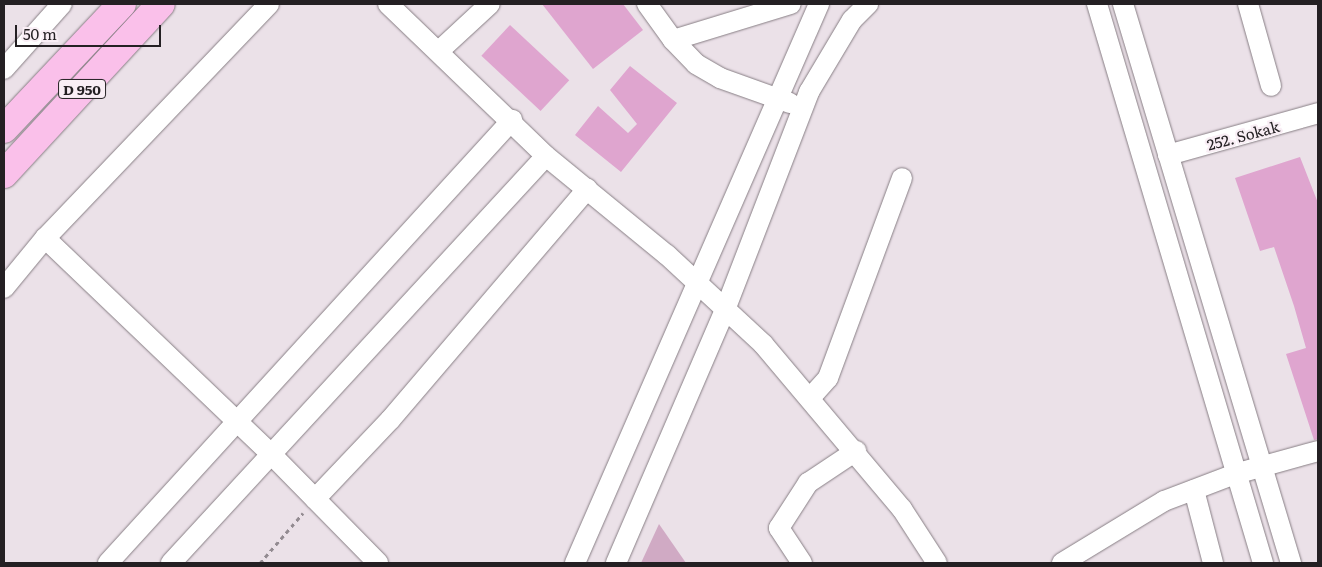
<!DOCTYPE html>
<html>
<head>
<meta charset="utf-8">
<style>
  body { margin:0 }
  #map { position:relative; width:1322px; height:567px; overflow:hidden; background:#ebe1e8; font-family:Literata,serif }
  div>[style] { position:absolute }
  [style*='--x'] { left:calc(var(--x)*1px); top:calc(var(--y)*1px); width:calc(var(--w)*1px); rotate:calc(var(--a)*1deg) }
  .green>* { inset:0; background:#d0aac4 }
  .building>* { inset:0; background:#dfa5cf; transform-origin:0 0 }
  .path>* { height:3px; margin-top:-1.5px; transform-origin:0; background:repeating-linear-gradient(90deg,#938b91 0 4px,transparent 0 8px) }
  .roads { filter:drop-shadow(0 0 1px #877e84) drop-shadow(0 0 1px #877e84) }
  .minor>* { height:20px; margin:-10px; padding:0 10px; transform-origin:10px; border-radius:10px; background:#fff }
  .highway>* { height:28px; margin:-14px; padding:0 14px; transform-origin:14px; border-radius:14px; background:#fac0ea }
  span { translate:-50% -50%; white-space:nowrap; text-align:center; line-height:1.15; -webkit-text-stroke:4.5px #f9eef5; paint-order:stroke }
  .shield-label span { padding:1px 4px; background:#f9eef5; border:1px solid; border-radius:4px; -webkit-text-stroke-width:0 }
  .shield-label { font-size:14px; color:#242023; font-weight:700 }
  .street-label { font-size:15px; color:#242023 }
  .frame { position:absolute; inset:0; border:5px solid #242023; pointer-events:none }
  .scale { position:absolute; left:15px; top:25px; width:146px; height:22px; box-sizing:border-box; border:2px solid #242023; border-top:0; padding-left:6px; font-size:15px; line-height:18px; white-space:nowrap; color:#242023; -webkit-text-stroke:4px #f9eef5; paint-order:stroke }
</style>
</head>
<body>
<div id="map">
  <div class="green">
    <div style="clip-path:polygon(659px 524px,686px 563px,641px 563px)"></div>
  </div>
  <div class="building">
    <div style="clip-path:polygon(542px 4px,623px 4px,643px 30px,593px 69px)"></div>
    <div style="left:510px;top:25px;width:81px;height:42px;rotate:43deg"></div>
    <div style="clip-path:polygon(630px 66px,677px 103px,621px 172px,575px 135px,598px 106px,628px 133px,637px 124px,610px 90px)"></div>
    <div style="clip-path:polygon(1300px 157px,1318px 203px,1318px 439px,1314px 440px,1286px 354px,1306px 348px,1294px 306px,1274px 247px,1260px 251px,1235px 178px)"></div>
  </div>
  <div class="path">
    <div style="--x:260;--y:563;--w:66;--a:-49.3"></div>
  </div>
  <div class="roads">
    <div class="minor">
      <div style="--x:269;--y:4;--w:324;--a:133.7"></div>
      <div style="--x:45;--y:238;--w:313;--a:43.7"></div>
      <div style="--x:271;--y:454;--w:153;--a:45.5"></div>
      <div style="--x:388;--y:4;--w:219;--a:43.9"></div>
      <div style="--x:546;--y:156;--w:156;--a:39.3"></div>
      <div style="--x:667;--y:255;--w:131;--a:42.8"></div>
      <div style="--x:763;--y:344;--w:216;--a:49.9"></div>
      <div style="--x:902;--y:509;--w:64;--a:57.1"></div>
      <div style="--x:647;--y:4;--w:44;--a:54.2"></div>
      <div style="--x:673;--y:40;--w:123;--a:-17"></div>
      <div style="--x:1097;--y:4;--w:583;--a:73.46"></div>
      <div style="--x:1123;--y:4;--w:584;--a:73.27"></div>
      <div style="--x:1248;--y:4;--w:85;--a:74.3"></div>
      <div style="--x:673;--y:40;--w:33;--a:46"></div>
      <div style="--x:696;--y:64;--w:28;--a:30"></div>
      <div style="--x:720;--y:78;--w:74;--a:19.7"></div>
      <div style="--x:439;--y:51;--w:69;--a:-42.7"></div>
      <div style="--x:4;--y:69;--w:87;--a:-48.3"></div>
      <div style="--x:1168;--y:155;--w:156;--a:-15.6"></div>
      <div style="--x:4;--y:288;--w:65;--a:-50.6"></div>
      <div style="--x:811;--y:397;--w:25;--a:-48"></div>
      <div style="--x:828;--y:378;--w:213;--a:-69.7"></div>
      <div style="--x:1194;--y:490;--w:75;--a:75.4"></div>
      <div style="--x:315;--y:499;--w:109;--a:-46.5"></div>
      <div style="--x:390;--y:420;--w:304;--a:-49.5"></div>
      <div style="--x:108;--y:563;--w:600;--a:-47.64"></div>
      <div style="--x:171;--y:563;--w:553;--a:-47.34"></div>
      <div style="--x:575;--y:563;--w:610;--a:-66.42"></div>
      <div style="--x:616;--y:563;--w:275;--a:-66.7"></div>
      <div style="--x:725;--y:310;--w:234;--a:-68.9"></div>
      <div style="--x:809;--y:92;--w:84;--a:-59.2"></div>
      <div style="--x:852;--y:20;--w:23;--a:-45"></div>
      <div style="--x:802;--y:563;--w:42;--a:-123.3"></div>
      <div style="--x:779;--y:528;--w:54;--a:-57.2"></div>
      <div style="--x:808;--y:483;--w:58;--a:-33.7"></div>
      <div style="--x:1062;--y:563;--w:119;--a:-31.3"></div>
      <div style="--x:1164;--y:501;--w:76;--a:-20.8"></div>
      <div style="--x:1235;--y:474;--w:86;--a:-15.5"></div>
    </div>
    <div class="highway">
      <div style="--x:4;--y:129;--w:172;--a:-46.7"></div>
      <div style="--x:4;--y:174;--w:231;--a:-47.3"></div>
    </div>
  </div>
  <div class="shield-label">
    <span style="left:82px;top:89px">D 950</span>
  </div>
  <div class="street-label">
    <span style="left:1243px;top:135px;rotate:-15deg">252. Sokak</span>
  </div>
  <div class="frame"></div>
  <div class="scale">50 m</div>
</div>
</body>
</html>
